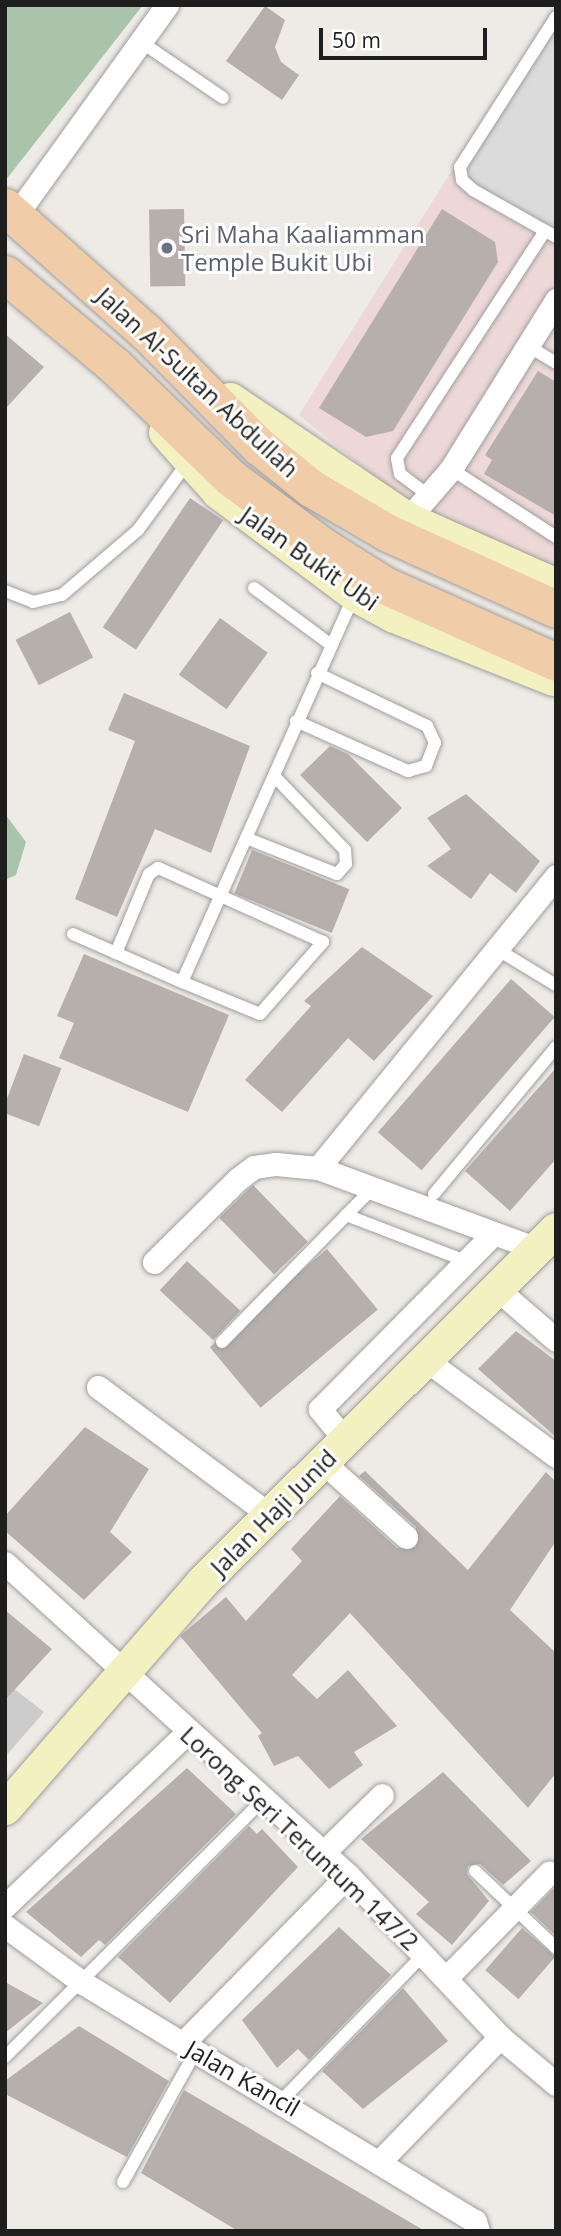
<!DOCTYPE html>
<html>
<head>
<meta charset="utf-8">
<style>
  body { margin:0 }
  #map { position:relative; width:561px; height:2236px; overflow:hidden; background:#eeeae5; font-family:"Open Sans",sans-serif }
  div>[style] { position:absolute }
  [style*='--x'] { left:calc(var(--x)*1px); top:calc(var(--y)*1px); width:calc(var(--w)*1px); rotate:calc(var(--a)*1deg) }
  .residential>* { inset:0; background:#dcdbdb }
  .commercial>* { inset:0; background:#edd7d7 }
  .religious>* { inset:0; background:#ccc }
  .cemetery>* { inset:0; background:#a9c4ab }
  .building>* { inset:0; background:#b7afab; transform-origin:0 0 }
  .roads { filter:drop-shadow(0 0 2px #9f9f9f) drop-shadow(0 0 2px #9f9f9f) }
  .lane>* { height:12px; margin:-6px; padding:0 6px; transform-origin:6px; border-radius:6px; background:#fff }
  .street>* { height:23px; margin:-11.5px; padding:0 11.5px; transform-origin:11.5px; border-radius:11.5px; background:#fff }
  .secondary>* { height:33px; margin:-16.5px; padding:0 16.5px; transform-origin:16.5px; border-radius:16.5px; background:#f2f1bf }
  .primary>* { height:37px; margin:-18.5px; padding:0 18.5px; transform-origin:18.5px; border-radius:18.5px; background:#f0cca8 }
  .dots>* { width:19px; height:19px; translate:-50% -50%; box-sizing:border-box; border:4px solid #fff; border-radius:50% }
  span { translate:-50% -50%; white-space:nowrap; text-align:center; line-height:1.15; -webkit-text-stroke:6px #fff; paint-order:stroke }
  .worship-label { font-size:24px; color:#5b616d }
  .left { translate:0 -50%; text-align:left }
  .street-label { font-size:24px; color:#1e1e1e }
  .frame { position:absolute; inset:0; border:7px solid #1e1e1e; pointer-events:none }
  .scale { position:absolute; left:319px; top:28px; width:168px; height:32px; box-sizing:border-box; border:4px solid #1e1e1e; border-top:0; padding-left:9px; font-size:21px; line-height:24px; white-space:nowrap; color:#1e1e1e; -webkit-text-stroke:5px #fff; paint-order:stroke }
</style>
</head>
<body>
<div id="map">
  <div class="residential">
    <div style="clip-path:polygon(555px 5px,556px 5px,556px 243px,449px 175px)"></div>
  </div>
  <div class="commercial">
    <div style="clip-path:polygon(449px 175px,556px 243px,556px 568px,404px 501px,299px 415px)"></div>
  </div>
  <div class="religious">
    <div style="clip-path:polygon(5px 1682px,44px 1712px,5px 1757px)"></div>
  </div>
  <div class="cemetery">
    <div style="clip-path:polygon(5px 5px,143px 5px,5px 181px)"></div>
    <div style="clip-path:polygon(5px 814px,26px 842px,16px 875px,5px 880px)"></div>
  </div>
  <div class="building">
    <div style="clip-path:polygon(265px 6px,285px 20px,275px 47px,281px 62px,299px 75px,282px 100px,226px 61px)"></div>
    <div style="left:184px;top:209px;width:77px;height:35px;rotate:89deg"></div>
    <div style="clip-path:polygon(442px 209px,495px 242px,498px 262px,393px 431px,366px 437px,319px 408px)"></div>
    <div style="clip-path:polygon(5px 334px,44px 367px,5px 409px)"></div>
    <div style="clip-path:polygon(538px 371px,556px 382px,556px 516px,484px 474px,492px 460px,485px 455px)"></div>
    <div style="left:190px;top:498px;width:40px;height:156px;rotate:34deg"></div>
    <div style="left:70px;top:612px;width:51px;height:61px;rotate:63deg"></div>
    <div style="left:220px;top:618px;width:59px;height:70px;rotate:36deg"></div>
    <div style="clip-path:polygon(124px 693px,250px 746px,211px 853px,155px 829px,117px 917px,75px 899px,135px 741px,108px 730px)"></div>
    <div style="clip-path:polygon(330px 746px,348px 754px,402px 808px,367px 842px,300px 775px)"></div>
    <div style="clip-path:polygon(466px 794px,540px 861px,516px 893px,490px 873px,471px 899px,427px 866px,451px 849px,427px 818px)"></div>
    <div style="left:252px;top:850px;width:105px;height:47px;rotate:22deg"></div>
    <div style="clip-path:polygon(362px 947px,433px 996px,374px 1061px,348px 1038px,282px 1112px,245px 1080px,311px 1006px,304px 1001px)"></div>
    <div style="clip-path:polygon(84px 954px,229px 1015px,188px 1112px,59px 1058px,74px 1023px,57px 1016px)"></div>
    <div style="left:511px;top:979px;width:58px;height:203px;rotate:41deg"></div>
    <div style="left:24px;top:1054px;width:40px;height:62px;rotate:21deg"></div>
    <div style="clip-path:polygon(556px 1068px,556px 1159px,510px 1211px,465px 1171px)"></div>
    <div style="left:253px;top:1185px;width:79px;height:47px;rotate:46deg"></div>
    <div style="left:327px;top:1249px;width:79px;height:153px;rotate:50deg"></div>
    <div style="left:187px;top:1261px;width:73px;height:40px;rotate:43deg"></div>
    <div style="clip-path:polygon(516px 1331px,556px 1361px,556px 1437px,478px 1369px)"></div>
    <div style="clip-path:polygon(85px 1427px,149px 1469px,110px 1532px,132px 1552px,84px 1600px,5px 1531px,5px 1516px)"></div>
    <div style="clip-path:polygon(365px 1471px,468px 1570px,546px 1472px,556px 1482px,556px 1541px,510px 1610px,556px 1653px,556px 1773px,528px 1808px,350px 1613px,292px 1675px,317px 1699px,348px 1670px,397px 1726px,354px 1752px,363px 1765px,329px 1789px,298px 1756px,274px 1766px,258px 1736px,262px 1733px,180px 1636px,226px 1597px,246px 1621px,302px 1561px,291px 1549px,340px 1496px,397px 1548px,416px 1547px,416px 1527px,359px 1476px)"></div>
    <div style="clip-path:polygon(5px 1610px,52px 1649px,5px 1700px)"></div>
    <div style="clip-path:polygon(187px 1768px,236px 1814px,105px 1945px,99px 1940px,81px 1957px,26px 1912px)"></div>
    <div style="clip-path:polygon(443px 1772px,531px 1861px,503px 1885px,480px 1864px,468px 1866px,467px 1874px,489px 1901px,452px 1945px,416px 1914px,429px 1902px,361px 1839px)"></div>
    <div style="clip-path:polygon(249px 1826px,257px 1834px,262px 1829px,298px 1867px,170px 2003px,118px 1957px)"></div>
    <div style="clip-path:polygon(556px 1886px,556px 1936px,531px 1912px)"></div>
    <div style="clip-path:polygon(339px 1927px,391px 1975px,309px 2060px,298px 2049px,277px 2068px,242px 2020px)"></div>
    <div style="left:522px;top:1928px;width:44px;height:56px;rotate:41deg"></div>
    <div style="clip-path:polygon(5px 1982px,43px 2003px,5px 2033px)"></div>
    <div style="clip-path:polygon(403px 1988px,448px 2041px,363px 2109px,322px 2071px)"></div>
    <div style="clip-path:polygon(79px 2026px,169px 2081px,127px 2157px,5px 2094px,5px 2081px)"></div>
    <div style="clip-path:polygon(184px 2090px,425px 2231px,238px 2231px,141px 2173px)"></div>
  </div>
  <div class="roads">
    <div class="lane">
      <div style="--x:556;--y:17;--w:178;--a:122.6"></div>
      <div style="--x:460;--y:167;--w:13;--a:81"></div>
      <div style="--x:462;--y:180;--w:15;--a:42"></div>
      <div style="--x:473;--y:190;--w:95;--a:29.5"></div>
      <div style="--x:141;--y:42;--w:99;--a:34.3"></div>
      <div style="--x:528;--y:346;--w:33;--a:31"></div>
      <div style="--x:451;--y:469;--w:125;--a:32.9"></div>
      <div style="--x:428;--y:495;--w:35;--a:-143"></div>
      <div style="--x:400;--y:474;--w:16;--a:-101"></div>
      <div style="--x:397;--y:458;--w:271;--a:-56.9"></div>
      <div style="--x:254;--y:588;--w:94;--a:36.4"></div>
      <div style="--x:5;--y:591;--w:30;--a:21"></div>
      <div style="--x:33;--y:602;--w:30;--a:-14"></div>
      <div style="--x:62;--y:595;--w:100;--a:-40.5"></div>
      <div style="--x:138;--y:530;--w:84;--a:-53.7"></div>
      <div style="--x:296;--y:721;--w:123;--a:24.1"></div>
      <div style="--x:408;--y:771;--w:19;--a:-16"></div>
      <div style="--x:426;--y:766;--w:25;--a:-69"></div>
      <div style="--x:435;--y:743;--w:19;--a:-115"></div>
      <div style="--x:427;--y:726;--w:122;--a:-154.3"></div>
      <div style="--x:246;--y:838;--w:98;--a:21.6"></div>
      <div style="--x:337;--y:874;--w:13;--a:-48"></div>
      <div style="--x:346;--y:864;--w:14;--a:-94"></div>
      <div style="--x:345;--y:850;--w:103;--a:-133.8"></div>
      <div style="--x:73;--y:934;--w:119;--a:23.8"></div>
      <div style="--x:182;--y:982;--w:84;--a:22.3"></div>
      <div style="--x:260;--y:1014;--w:96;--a:-48.8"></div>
      <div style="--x:323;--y:942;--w:181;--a:-155.8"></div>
      <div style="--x:158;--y:868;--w:11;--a:146"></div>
      <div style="--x:149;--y:874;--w:86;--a:112.7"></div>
      <div style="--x:500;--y:951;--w:66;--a:31.3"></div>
      <div style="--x:182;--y:982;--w:424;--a:-66"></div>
      <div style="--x:434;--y:1194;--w:191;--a:-50.3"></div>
      <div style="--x:346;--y:1215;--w:129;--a:21"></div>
      <div style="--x:222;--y:1342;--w:217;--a:-45.6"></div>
      <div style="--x:475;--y:1871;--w:112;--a:43.5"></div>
      <div style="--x:5;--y:2057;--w:367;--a:-44.9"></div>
      <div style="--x:282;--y:2100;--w:204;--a:-45.8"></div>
      <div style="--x:123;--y:2182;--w:150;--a:-60.9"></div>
    </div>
    <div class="street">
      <div style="--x:16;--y:215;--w:259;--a:-54.3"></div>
      <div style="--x:408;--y:519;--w:66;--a:-49.3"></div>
      <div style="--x:451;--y:469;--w:199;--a:-58.1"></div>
      <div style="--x:318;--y:1168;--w:377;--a:-50.8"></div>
      <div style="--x:154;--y:1262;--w:118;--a:-44.7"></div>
      <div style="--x:238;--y:1179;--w:20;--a:-37"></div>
      <div style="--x:254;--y:1167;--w:22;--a:-8"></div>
      <div style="--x:276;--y:1164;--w:42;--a:5.4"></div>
      <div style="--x:318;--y:1168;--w:233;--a:20.3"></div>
      <div style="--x:497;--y:1289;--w:78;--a:40.8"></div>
      <div style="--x:426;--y:1360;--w:162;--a:36.4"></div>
      <div style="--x:98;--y:1387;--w:216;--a:36.7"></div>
      <div style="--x:345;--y:1440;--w:40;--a:-129"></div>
      <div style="--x:320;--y:1409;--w:247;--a:-45.3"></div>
      <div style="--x:323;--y:1462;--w:112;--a:42.1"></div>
      <div style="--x:5;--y:1563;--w:464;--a:42.3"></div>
      <div style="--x:348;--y:1875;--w:222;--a:46.8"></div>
      <div style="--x:500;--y:2037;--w:73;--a:40"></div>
      <div style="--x:324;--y:1852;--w:81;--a:-44.5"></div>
      <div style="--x:5;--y:1906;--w:253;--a:-43.6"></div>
      <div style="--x:5;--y:1926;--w:97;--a:36.2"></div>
      <div style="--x:83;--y:1983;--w:459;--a:31.3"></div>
      <div style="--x:475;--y:2221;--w:10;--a:73"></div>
      <div style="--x:447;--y:1977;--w:146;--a:-45.6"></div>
      <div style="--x:183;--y:2043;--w:235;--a:-45.5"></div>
      <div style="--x:380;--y:2161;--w:173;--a:-45.9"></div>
    </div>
    <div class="secondary">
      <div style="--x:230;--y:399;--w:215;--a:34"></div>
      <div style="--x:408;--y:519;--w:162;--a:24"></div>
      <div style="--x:165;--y:432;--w:80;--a:48.5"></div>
      <div style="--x:218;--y:492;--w:171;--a:36.9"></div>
      <div style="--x:355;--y:595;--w:44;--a:28.3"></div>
      <div style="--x:394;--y:616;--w:171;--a:21.6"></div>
      <div style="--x:5;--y:1808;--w:300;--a:-48.9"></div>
      <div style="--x:202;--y:1582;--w:500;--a:-44.9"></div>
    </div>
    <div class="primary">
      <div style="--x:5;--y:207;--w:188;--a:41.6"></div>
      <div style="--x:146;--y:332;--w:162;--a:45.3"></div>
      <div style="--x:260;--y:447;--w:65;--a:38.8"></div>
      <div style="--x:311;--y:488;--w:89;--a:30.3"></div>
      <div style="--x:388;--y:533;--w:184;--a:24.3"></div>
      <div style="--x:5;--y:274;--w:143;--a:39.9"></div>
      <div style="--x:115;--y:366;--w:161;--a:44"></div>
      <div style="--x:231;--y:478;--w:112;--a:36.7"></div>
      <div style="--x:321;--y:545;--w:75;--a:32.4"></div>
      <div style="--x:384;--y:585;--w:188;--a:24.1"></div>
    </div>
  </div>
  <div class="dots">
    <div style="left:167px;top:248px;background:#6b7280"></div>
  </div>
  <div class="worship-label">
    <span class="left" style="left:181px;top:248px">Sri Maha Kaaliamman<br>Temple Bukit Ubi</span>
  </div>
  <div class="street-label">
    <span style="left:198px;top:382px;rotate:43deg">Jalan Al-Sultan Abdullah</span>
    <span style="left:310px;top:558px;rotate:35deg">Jalan Bukit Ubi</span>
    <span style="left:273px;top:1512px;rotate:-45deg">Jalan Haji Junid</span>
    <span style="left:300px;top:1838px;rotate:43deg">Lorong Seri Teruntum 147/2</span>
    <span style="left:243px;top:2078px;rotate:30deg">Jalan Kancil</span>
  </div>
  <div class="frame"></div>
  <div class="scale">50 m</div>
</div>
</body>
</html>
